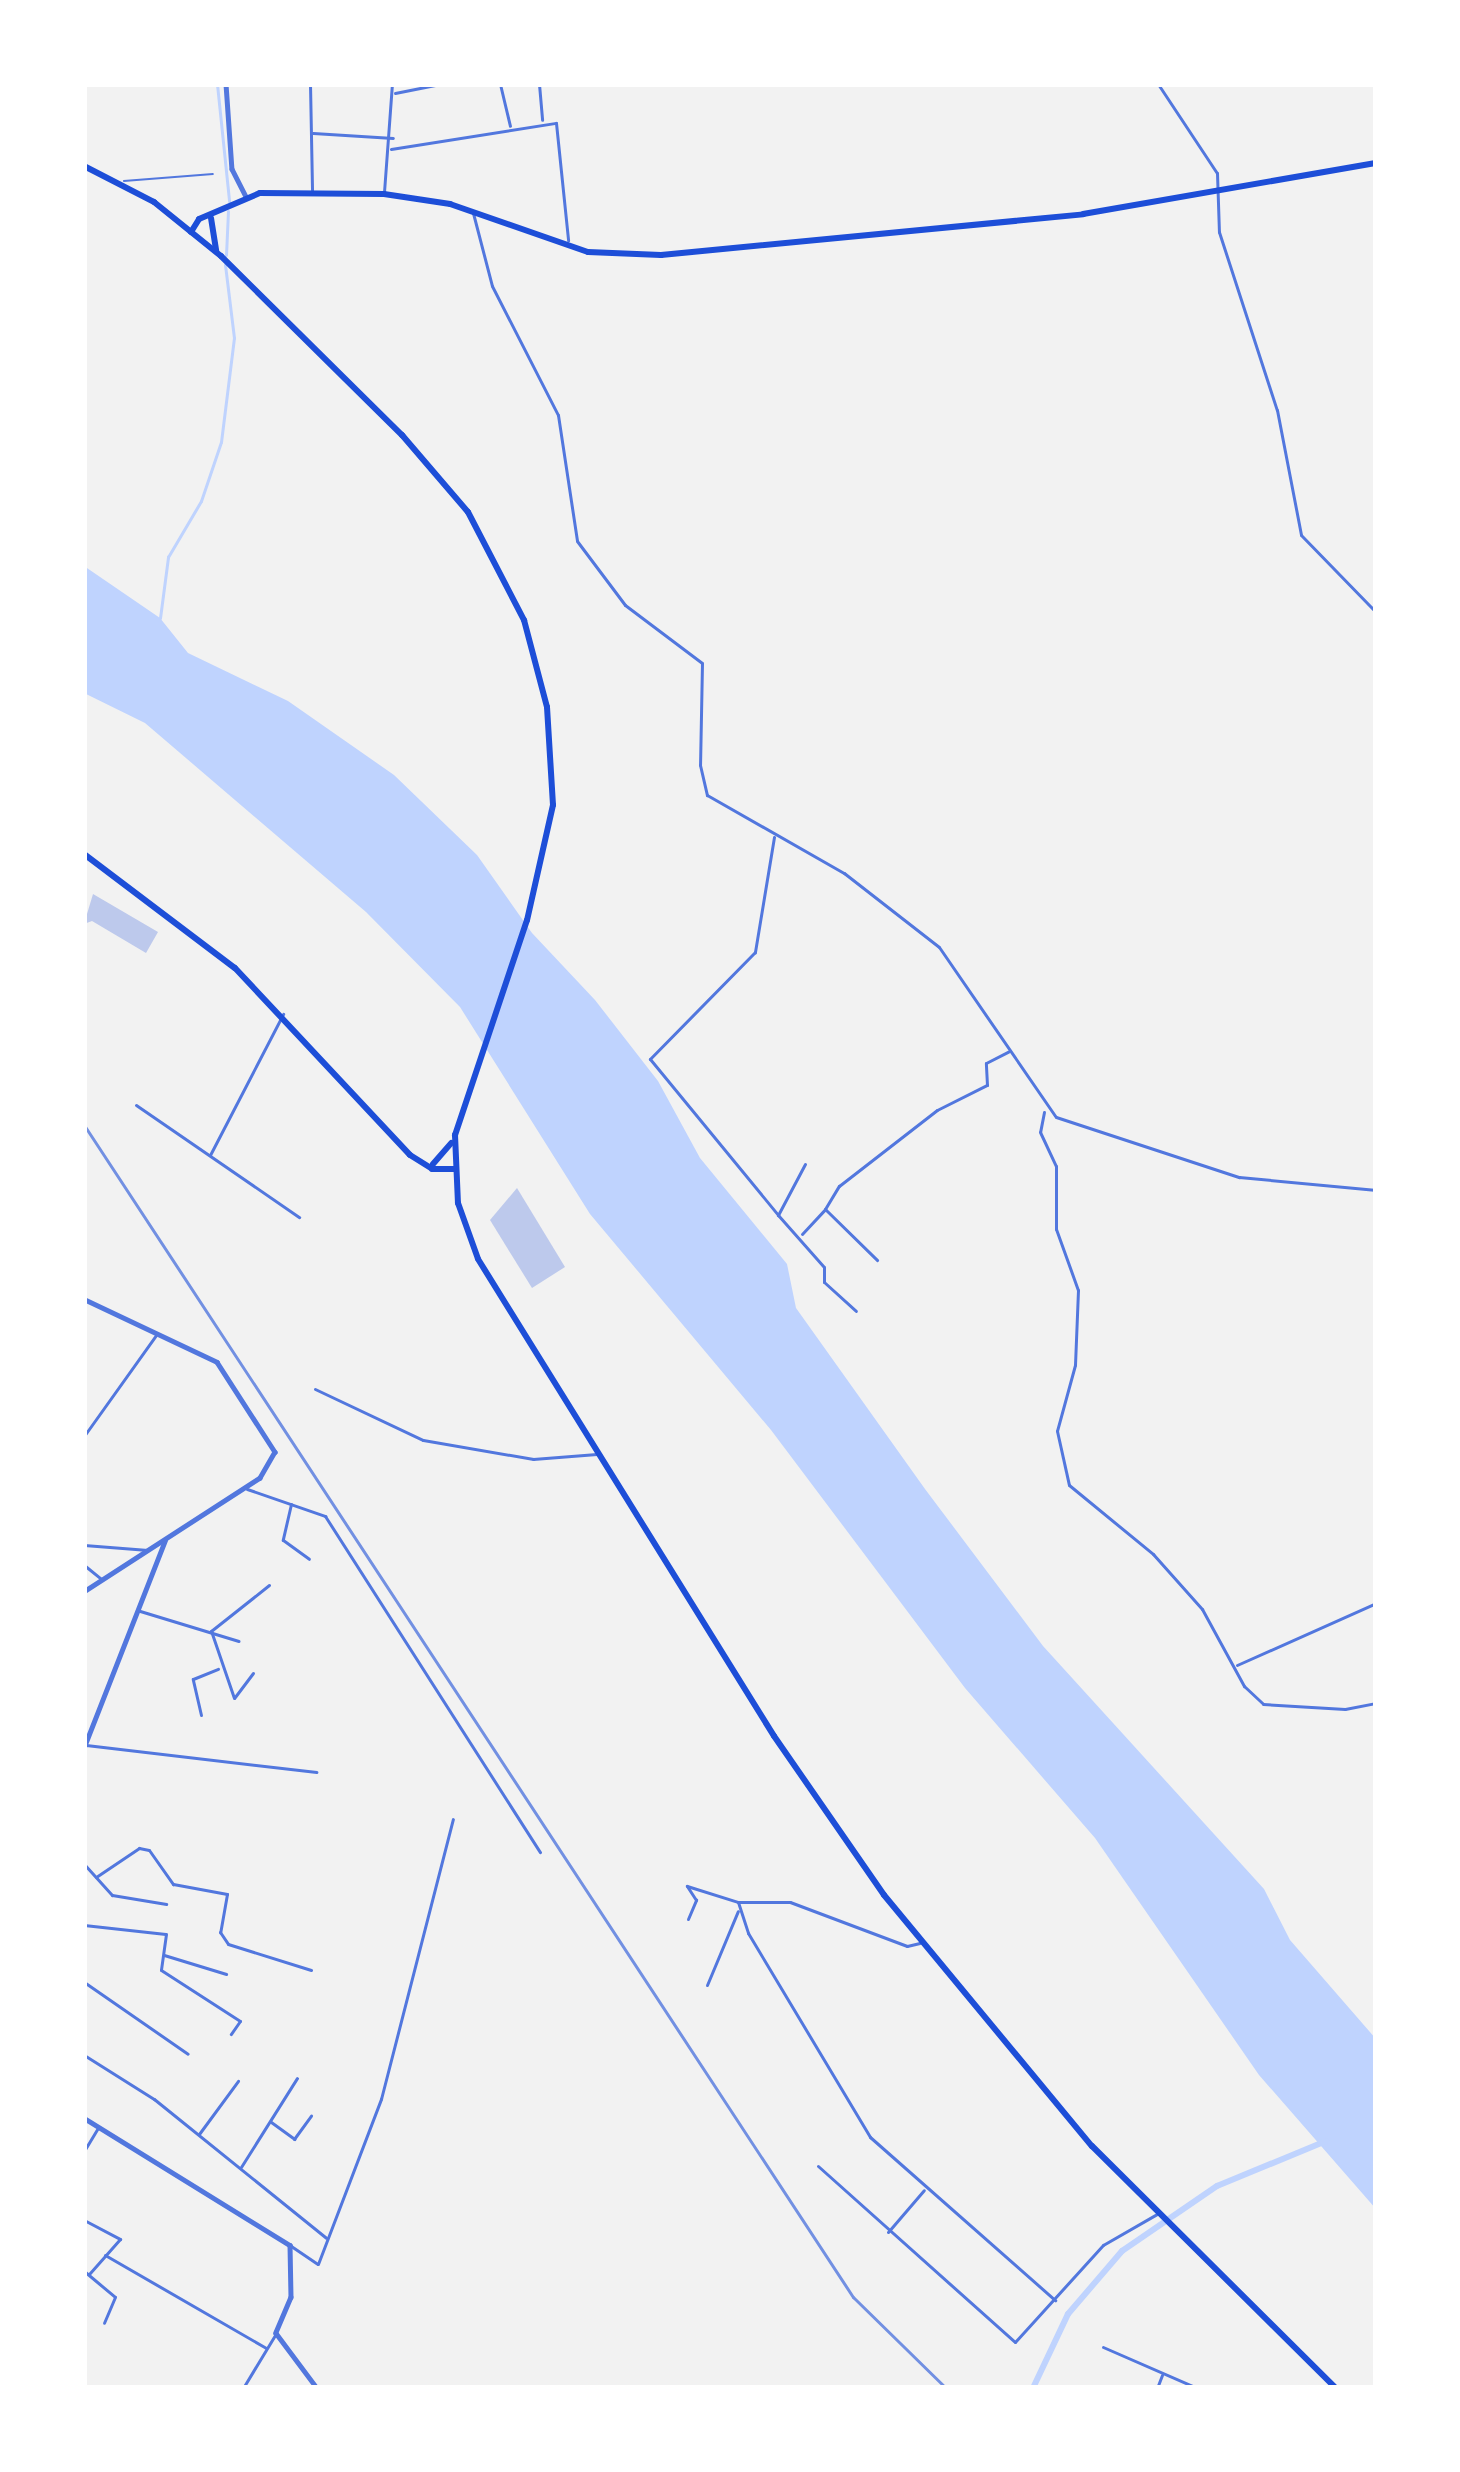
<!DOCTYPE html>
<html>
<head>
<meta charset="utf-8">
<style>
  body { margin:0 }
  #map { position:relative; width:1460px; height:2472px; overflow:hidden; background:#f2f2f2; font-family:"Crimson Pro",serif }
  div>[style] { position:absolute }
  [style*='--x'] { left:calc(var(--x)*1px); top:calc(var(--y)*1px); width:calc(var(--w)*1px); rotate:calc(var(--a)*1deg) }
  .water>* { inset:0; background:#bfd3fe }
  .stream>* { height:3px; margin:-1.5px; padding:0 1.5px; transform-origin:1.5px; border-radius:1.5px; background:#bfd3fe }
  .canal>* { height:6px; margin:-3px; padding:0 3px; transform-origin:3px; border-radius:3px; background:#bfd3fe }
  .building>* { inset:0; background:#bdc9ec }
  .service>* { height:1.5px; margin:-0.75px; padding:0 0.75px; transform-origin:0.75px; border-radius:0.75px; background:#5277de }
  .minor>* { height:3px; margin:-1.5px; padding:0 1.5px; transform-origin:1.5px; border-radius:1.5px; background:#5277de }
  .tertiary>* { height:4.5px; margin:-2.25px; padding:0 2.25px; transform-origin:2.25px; border-radius:2.25px; background:#5277de }
  .primary>* { height:6px; margin:-3px; padding:0 3px; transform-origin:3px; border-radius:3px; background:#1d4ed8 }
  .rail>* { height:3px; margin:-1.5px; padding:0 1.5px; transform-origin:1.5px; border-radius:1.5px; background:#7290e2 }
  span { translate:-50% -50%; white-space:nowrap; text-align:center; line-height:1.15; -webkit-text-stroke:10px #fff; paint-order:stroke }
  .frame { position:absolute; inset:0; border:87px solid #fff; pointer-events:none }
</style>
</head>
<body>
<div id="map">
  <div class="water">
    <div style="clip-path:polygon(84px 566px,160px 618px,188px 653px,288px 701px,394px 775px,477px 855px,532px 933px,595px 1000px,658px 1081px,700px 1158px,787px 1264px,796px 1308px,925px 1489px,1043px 1646px,1264px 1889px,1290px 1940px,1376px 2039px,1376px 2209px,1259px 2075px,1095px 1838px,965px 1688px,771px 1430px,590px 1214px,460px 1007px,366px 912px,145px 723px,84px 693px)"></div>
  </div>
  <div class="stream">
    <div style="--x:217;--y:84;--w:118;--a:84.1"></div>
    <div style="--x:226;--y:255;--w:44;--a:-87.4"></div>
    <div style="--x:160;--y:618;--w:62;--a:-82.5"></div>
    <div style="--x:168;--y:557;--w:65;--a:-59.5"></div>
    <div style="--x:201;--y:501;--w:62;--a:-71.3"></div>
    <div style="--x:221;--y:442;--w:105;--a:-82.9"></div>
    <div style="--x:234;--y:338;--w:74;--a:-97"></div>
  </div>
  <div class="canal">
    <div style="--x:1033;--y:2388;--w:82;--a:-64.7"></div>
    <div style="--x:1068;--y:2314;--w:83;--a:-49.4"></div>
    <div style="--x:1122;--y:2251;--w:115;--a:-34.4"></div>
    <div style="--x:1217;--y:2186;--w:118;--a:-22.4"></div>
  </div>
  <div class="building">
    <div style="clip-path:polygon(93px 894px,158px 932px,146px 953px,92px 921px,84px 924px)"></div>
    <div style="clip-path:polygon(517px 1188px,565px 1267px,532px 1288px,490px 1220px)"></div>
  </div>
  <div class="service">
    <div style="--x:124;--y:181;--w:89;--a:-4.5"></div>
  </div>
  <div class="minor">
    <div style="--x:310;--y:84;--w:106;--a:88.9"></div>
    <div style="--x:500;--y:84;--w:43;--a:76.6"></div>
    <div style="--x:539;--y:84;--w:36;--a:85"></div>
    <div style="--x:1158;--y:84;--w:107;--a:56.5"></div>
    <div style="--x:1217;--y:173;--w:59;--a:88.1"></div>
    <div style="--x:1219;--y:232;--w:187;--a:72"></div>
    <div style="--x:1277;--y:410;--w:127;--a:79.1"></div>
    <div style="--x:1301;--y:535;--w:107;--a:45.8"></div>
    <div style="--x:395;--y:93;--w:46;--a:-11.3"></div>
    <div style="--x:313;--y:133;--w:80;--a:3.6"></div>
    <div style="--x:391;--y:149;--w:167;--a:-9"></div>
    <div style="--x:556;--y:123;--w:118;--a:84.1"></div>
    <div style="--x:384;--y:192;--w:108;--a:-85.8"></div>
    <div style="--x:473;--y:213;--w:75;--a:75.4"></div>
    <div style="--x:492;--y:286;--w:145;--a:62.9"></div>
    <div style="--x:558;--y:415;--w:127;--a:81.4"></div>
    <div style="--x:577;--y:541;--w:80;--a:53.1"></div>
    <div style="--x:625;--y:605;--w:96;--a:37"></div>
    <div style="--x:702;--y:663;--w:102;--a:91.1"></div>
    <div style="--x:700;--y:765;--w:31;--a:77"></div>
    <div style="--x:707;--y:795;--w:158;--a:29.7"></div>
    <div style="--x:844;--y:873;--w:120;--a:37.9"></div>
    <div style="--x:939;--y:947;--w:206;--a:55.5"></div>
    <div style="--x:1056;--y:1117;--w:193;--a:18.2"></div>
    <div style="--x:1239;--y:1177;--w:138;--a:5.4"></div>
    <div style="--x:774;--y:837;--w:117;--a:99.4"></div>
    <div style="--x:755;--y:952;--w:150;--a:134.5"></div>
    <div style="--x:650;--y:1059;--w:202;--a:50.6"></div>
    <div style="--x:136;--y:1105;--w:198;--a:34.5"></div>
    <div style="--x:1044;--y:1112;--w:20;--a:101"></div>
    <div style="--x:1040;--y:1132;--w:38;--a:65"></div>
    <div style="--x:1056;--y:1166;--w:63;--a:90"></div>
    <div style="--x:1056;--y:1229;--w:65;--a:70.2"></div>
    <div style="--x:1078;--y:1290;--w:75;--a:92.3"></div>
    <div style="--x:1075;--y:1365;--w:68;--a:105.3"></div>
    <div style="--x:1057;--y:1431;--w:55;--a:77.5"></div>
    <div style="--x:1069;--y:1485;--w:109;--a:39.4"></div>
    <div style="--x:1153;--y:1554;--w:74;--a:48.3"></div>
    <div style="--x:1202;--y:1609;--w:88;--a:61.4"></div>
    <div style="--x:1244;--y:1686;--w:26;--a:43"></div>
    <div style="--x:1263;--y:1704;--w:82;--a:3.5"></div>
    <div style="--x:1345;--y:1709;--w:32;--a:-11"></div>
    <div style="--x:210;--y:1155;--w:159;--a:-62.6"></div>
    <div style="--x:805;--y:1164;--w:58;--a:117.9"></div>
    <div style="--x:778;--y:1215;--w:69;--a:48.5"></div>
    <div style="--x:824;--y:1267;--w:15;--a:90"></div>
    <div style="--x:824;--y:1282;--w:43;--a:42.2"></div>
    <div style="--x:825;--y:1209;--w:27;--a:-59"></div>
    <div style="--x:839;--y:1186;--w:124;--a:-37.8"></div>
    <div style="--x:937;--y:1110;--w:56;--a:-26.6"></div>
    <div style="--x:987;--y:1085;--w:22;--a:-93"></div>
    <div style="--x:986;--y:1063;--w:25;--a:-27"></div>
    <div style="--x:802;--y:1234;--w:34;--a:-47"></div>
    <div style="--x:825;--y:1209;--w:73;--a:44.4"></div>
    <div style="--x:315;--y:1389;--w:119;--a:25.3"></div>
    <div style="--x:423;--y:1440;--w:112;--a:9.8"></div>
    <div style="--x:533;--y:1459;--w:64;--a:-4.5"></div>
    <div style="--x:84;--y:1436;--w:124;--a:-54.5"></div>
    <div style="--x:247;--y:1489;--w:83;--a:19.1"></div>
    <div style="--x:325;--y:1516;--w:399;--a:57.4"></div>
    <div style="--x:291;--y:1504;--w:37;--a:103"></div>
    <div style="--x:283;--y:1540;--w:32;--a:36"></div>
    <div style="--x:84;--y:1545;--w:64;--a:4.5"></div>
    <div style="--x:84;--y:1565;--w:22;--a:39"></div>
    <div style="--x:140;--y:1611;--w:103;--a:16.9"></div>
    <div style="--x:1237;--y:1665;--w:152;--a:-24"></div>
    <div style="--x:253;--y:1673;--w:31;--a:127"></div>
    <div style="--x:234;--y:1698;--w:71;--a:-108.9"></div>
    <div style="--x:211;--y:1631;--w:74;--a:-38.4"></div>
    <div style="--x:201;--y:1715;--w:37;--a:-103"></div>
    <div style="--x:193;--y:1679;--w:27;--a:-22"></div>
    <div style="--x:86;--y:1745;--w:232;--a:6.7"></div>
    <div style="--x:84;--y:1864;--w:42;--a:47.9"></div>
    <div style="--x:112;--y:1895;--w:55;--a:9.5"></div>
    <div style="--x:96;--y:1877;--w:52;--a:-34"></div>
    <div style="--x:139;--y:1848;--w:10;--a:11"></div>
    <div style="--x:149;--y:1850;--w:42;--a:54.8"></div>
    <div style="--x:173;--y:1884;--w:55;--a:10.5"></div>
    <div style="--x:227;--y:1894;--w:39;--a:100"></div>
    <div style="--x:220;--y:1932;--w:14;--a:56"></div>
    <div style="--x:228;--y:1944;--w:87;--a:17.4"></div>
    <div style="--x:738;--y:1902;--w:33;--a:72"></div>
    <div style="--x:748;--y:1933;--w:238;--a:59.1"></div>
    <div style="--x:870;--y:2137;--w:247;--a:41.4"></div>
    <div style="--x:688;--y:1919;--w:21;--a:-67"></div>
    <div style="--x:696;--y:1900;--w:17;--a:-123"></div>
    <div style="--x:687;--y:1886;--w:53;--a:17.4"></div>
    <div style="--x:738;--y:1902;--w:52;--a:0"></div>
    <div style="--x:790;--y:1902;--w:125;--a:20.6"></div>
    <div style="--x:907;--y:1946;--w:13;--a:-13"></div>
    <div style="--x:84;--y:1925;--w:82;--a:6.3"></div>
    <div style="--x:166;--y:1934;--w:36;--a:98"></div>
    <div style="--x:161;--y:1970;--w:94;--a:32.8"></div>
    <div style="--x:240;--y:2021;--w:16;--a:125"></div>
    <div style="--x:164;--y:1955;--w:65;--a:17"></div>
    <div style="--x:84;--y:1982;--w:126;--a:34.7"></div>
    <div style="--x:707;--y:1985;--w:80;--a:-67.3"></div>
    <div style="--x:84;--y:2055;--w:83;--a:32.2"></div>
    <div style="--x:154;--y:2099;--w:221;--a:38.9"></div>
    <div style="--x:271;--y:2122;--w:29;--a:36"></div>
    <div style="--x:294;--y:2139;--w:29;--a:-54"></div>
    <div style="--x:199;--y:2134;--w:66;--a:-53.7"></div>
    <div style="--x:84;--y:2151;--w:26;--a:-59"></div>
    <div style="--x:818;--y:2166;--w:264;--a:41.8"></div>
    <div style="--x:1015;--y:2342;--w:131;--a:-47.8"></div>
    <div style="--x:1103;--y:2245;--w:62;--a:-29.9"></div>
    <div style="--x:241;--y:2167;--w:105;--a:-57.8"></div>
    <div style="--x:84;--y:2220;--w:41;--a:27.8"></div>
    <div style="--x:120;--y:2239;--w:47;--a:131.5"></div>
    <div style="--x:888;--y:2232;--w:55;--a:-49.4"></div>
    <div style="--x:291;--y:2246;--w:32;--a:34"></div>
    <div style="--x:318;--y:2264;--w:177;--a:-69.1"></div>
    <div style="--x:381;--y:2099;--w:289;--a:-75.6"></div>
    <div style="--x:105;--y:2255;--w:186;--a:30"></div>
    <div style="--x:84;--y:2271;--w:40;--a:40"></div>
    <div style="--x:115;--y:2297;--w:28;--a:113"></div>
    <div style="--x:1103;--y:2347;--w:103;--a:23.6"></div>
    <div style="--x:243;--y:2388;--w:62;--a:-58.9"></div>
    <div style="--x:1157;--y:2388;--w:14;--a:-69"></div>
  </div>
  <div class="tertiary">
    <div style="--x:226;--y:84;--w:85;--a:86"></div>
    <div style="--x:232;--y:169;--w:30;--a:63"></div>
    <div style="--x:84;--y:1299;--w:147;--a:25.3"></div>
    <div style="--x:217;--y:1362;--w:107;--a:57.2"></div>
    <div style="--x:275;--y:1452;--w:30;--a:120"></div>
    <div style="--x:260;--y:1478;--w:210;--a:147.1"></div>
    <div style="--x:84;--y:1747;--w:222;--a:-68.6"></div>
    <div style="--x:84;--y:2118;--w:242;--a:31.7"></div>
    <div style="--x:290;--y:2245;--w:52;--a:88.9"></div>
    <div style="--x:291;--y:2297;--w:39;--a:113"></div>
    <div style="--x:276;--y:2333;--w:69;--a:53.3"></div>
  </div>
  <div class="primary">
    <div style="--x:84;--y:166;--w:79;--a:27.2"></div>
    <div style="--x:154;--y:202;--w:86;--a:38.9"></div>
    <div style="--x:221;--y:256;--w:255;--a:44.7"></div>
    <div style="--x:402;--y:435;--w:101;--a:49.4"></div>
    <div style="--x:468;--y:512;--w:122;--a:62.6"></div>
    <div style="--x:524;--y:620;--w:90;--a:75.2"></div>
    <div style="--x:547;--y:707;--w:98;--a:86.5"></div>
    <div style="--x:553;--y:805;--w:118;--a:102.7"></div>
    <div style="--x:527;--y:920;--w:227;--a:108.5"></div>
    <div style="--x:455;--y:1135;--w:68;--a:87.5"></div>
    <div style="--x:458;--y:1203;--w:59;--a:70.3"></div>
    <div style="--x:478;--y:1259;--w:561;--a:58.18"></div>
    <div style="--x:774;--y:1736;--w:193;--a:55.3"></div>
    <div style="--x:884;--y:1895;--w:326;--a:50.4"></div>
    <div style="--x:1092;--y:2146;--w:344;--a:44.8"></div>
    <div style="--x:211;--y:218;--w:33;--a:81"></div>
    <div style="--x:191;--y:232;--w:15;--a:-58"></div>
    <div style="--x:199;--y:219;--w:66;--a:-23.1"></div>
    <div style="--x:260;--y:193;--w:124;--a:0.5"></div>
    <div style="--x:384;--y:194;--w:67;--a:8.6"></div>
    <div style="--x:450;--y:204;--w:146;--a:19.2"></div>
    <div style="--x:588;--y:252;--w:73;--a:2.4"></div>
    <div style="--x:661;--y:255;--w:424;--a:-5.5"></div>
    <div style="--x:1083;--y:214;--w:297;--a:-9.9"></div>
    <div style="--x:84;--y:854;--w:189;--a:37.1"></div>
    <div style="--x:235;--y:968;--w:256;--a:46.9"></div>
    <div style="--x:410;--y:1155;--w:26;--a:32"></div>
    <div style="--x:432;--y:1169;--w:22;--a:0"></div>
    <div style="--x:433;--y:1164;--w:28;--a:-49"></div>
  </div>
  <div class="rail">
    <div style="--x:84;--y:1125;--w:1402;--a:56.73"></div>
    <div style="--x:853;--y:2297;--w:130;--a:44.4"></div>
  </div>
  <div class="frame"></div>
</div>
</body>
</html>
